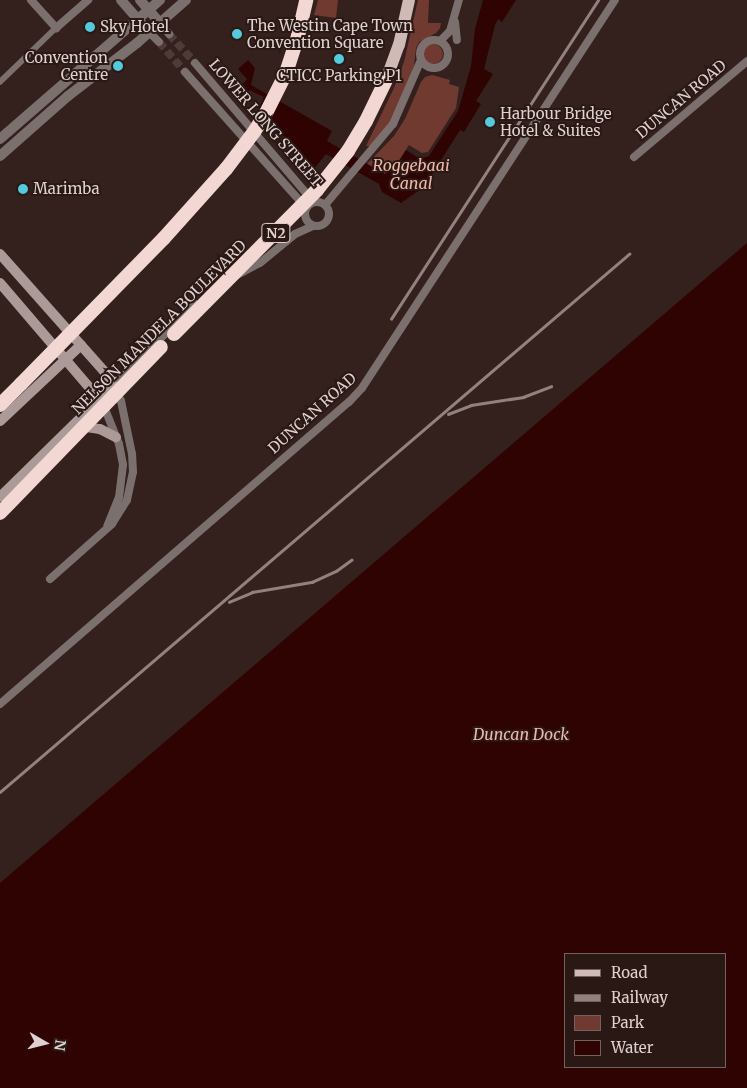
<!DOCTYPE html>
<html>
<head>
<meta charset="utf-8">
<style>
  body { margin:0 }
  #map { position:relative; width:747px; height:1088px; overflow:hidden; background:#34211e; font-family:Merriweather,serif }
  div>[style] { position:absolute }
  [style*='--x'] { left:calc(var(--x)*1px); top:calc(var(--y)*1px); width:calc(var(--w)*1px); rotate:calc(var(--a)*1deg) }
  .green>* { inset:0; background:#713a31 }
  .round { border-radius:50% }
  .water>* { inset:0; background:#2f0302 }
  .minor-tunnel>* { height:8px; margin-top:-4px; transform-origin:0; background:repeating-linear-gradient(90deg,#4e3b39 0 8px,transparent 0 12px) }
  .pedestrian>* { height:5.5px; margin:-2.75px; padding:0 2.75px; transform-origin:2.75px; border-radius:2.75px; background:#7b706e }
  .minor>* { height:8px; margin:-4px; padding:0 4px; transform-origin:4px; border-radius:4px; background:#7b706e }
  .minor>.ring { margin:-4px; padding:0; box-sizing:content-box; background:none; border:8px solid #7b706e; border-radius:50% }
  .tertiary>* { height:10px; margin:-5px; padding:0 5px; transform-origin:5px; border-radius:5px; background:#7b706e }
  .secondary>* { height:10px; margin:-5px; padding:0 5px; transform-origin:5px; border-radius:5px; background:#ab9a97 }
  .primary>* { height:12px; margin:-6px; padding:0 6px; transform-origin:6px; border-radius:6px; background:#d0bab6 }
  .motorway>* { height:14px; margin:-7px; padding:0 7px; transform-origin:7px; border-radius:7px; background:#f2d7d3 }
  .rail>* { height:2.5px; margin:-1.25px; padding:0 1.25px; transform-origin:1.25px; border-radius:1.25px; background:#91817f }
  .motorway-bridge>* { height:14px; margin:-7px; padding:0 7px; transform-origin:7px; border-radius:7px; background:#f2d7d3 }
  .dots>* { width:14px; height:14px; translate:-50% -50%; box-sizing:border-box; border:2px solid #2a1815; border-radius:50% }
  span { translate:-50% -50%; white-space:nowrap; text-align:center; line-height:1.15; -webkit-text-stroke:4px #2a1815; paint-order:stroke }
  .shield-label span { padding:1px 4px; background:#2a1815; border:1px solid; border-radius:4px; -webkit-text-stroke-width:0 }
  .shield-label { font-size:14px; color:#ded1cf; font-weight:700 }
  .poi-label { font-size:15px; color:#ded1cf }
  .left { translate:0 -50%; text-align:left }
  .right { translate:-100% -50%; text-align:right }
  .street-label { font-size:15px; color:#ded1cf }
  .water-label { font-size:16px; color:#f2b6ab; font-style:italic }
  .legend { position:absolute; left:564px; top:953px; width:162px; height:115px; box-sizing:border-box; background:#2a1815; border:1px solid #72625f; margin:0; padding:6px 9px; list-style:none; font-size:15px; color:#ded1cf }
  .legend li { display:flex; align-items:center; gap:10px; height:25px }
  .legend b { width:25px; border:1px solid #72625f }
  .north { position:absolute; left:20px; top:1018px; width:50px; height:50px; -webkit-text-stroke:4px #2a1815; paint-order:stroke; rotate:98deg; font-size:14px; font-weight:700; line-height:20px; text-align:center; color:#ded1cf }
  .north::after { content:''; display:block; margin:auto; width:18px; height:22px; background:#ded1cf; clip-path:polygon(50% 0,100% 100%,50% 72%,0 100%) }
</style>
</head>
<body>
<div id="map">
  <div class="green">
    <div style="clip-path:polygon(318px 0,338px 0,336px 18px,314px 15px)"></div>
    <div style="clip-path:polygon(418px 0,429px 0,428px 23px,441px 23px,440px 28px,436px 33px,419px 42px,416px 48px,414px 65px,400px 104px,384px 133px,370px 146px,366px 146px,394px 88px,404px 62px)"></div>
    <div class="round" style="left:423px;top:44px;width:20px;height:20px"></div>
    <div style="clip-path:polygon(432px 75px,450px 80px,449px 84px,459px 87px,456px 108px,428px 152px,422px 153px,409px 145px,395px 167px,385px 174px,367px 164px,394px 136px,405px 119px,421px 82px,425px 77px)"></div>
  </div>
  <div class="water">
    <div style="clip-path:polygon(483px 0,516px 0,502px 22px,498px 19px,495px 25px,484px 69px,493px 74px,476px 101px,481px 104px,464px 132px,460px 130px,424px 187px,401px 203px,382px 192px,379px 184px,326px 154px,313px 170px,283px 135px,279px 139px,258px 111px,264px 97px,249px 90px,244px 97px,240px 93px,243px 90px,241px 86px,247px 79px,238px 69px,248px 60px,255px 68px,251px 85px,332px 131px,327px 141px,385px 174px,395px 167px,406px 150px,420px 159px,429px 156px,458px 111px,471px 66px,475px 29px)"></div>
    <div style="clip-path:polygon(evenodd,747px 243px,747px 1088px,0 1088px,0 883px,747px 243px,566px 954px,726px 954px,726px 1067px,566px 1067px,566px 954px)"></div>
  </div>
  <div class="minor-tunnel">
    <div style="--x:169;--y:34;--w:39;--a:48"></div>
    <div style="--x:159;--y:42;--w:40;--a:49"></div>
  </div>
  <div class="pedestrian">
    <div style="--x:0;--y:82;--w:78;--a:-44"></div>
  </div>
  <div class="minor">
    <div style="--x:31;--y:0;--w:38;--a:48"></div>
    <div style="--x:56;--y:28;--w:43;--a:-41.2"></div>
    <div style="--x:159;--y:22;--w:16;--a:50"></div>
    <div style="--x:455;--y:22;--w:18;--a:84"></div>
    <div style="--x:149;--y:32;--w:14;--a:45"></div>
    <div class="ring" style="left:420px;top:40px;width:20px;height:20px"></div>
    <div style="--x:440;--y:41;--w:14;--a:-45"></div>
    <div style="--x:450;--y:31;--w:32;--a:-74"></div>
    <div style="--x:195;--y:63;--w:179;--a:49.5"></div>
    <div style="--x:185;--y:72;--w:171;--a:48.3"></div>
    <div style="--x:299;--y:200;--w:15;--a:67"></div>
    <div style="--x:634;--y:157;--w:148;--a:-40.3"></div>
    <div class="ring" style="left:305px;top:202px;width:16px;height:16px"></div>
    <div style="--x:325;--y:205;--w:106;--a:-50"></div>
    <div style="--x:393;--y:124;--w:70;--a:-66.4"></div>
    <div style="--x:237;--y:275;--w:26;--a:-28"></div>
    <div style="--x:260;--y:263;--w:45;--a:-39.6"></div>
    <div style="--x:295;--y:234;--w:20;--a:-24"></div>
    <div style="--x:103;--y:404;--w:43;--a:68.2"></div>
    <div style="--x:119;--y:444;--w:21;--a:79"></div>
    <div style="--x:123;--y:465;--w:32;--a:97"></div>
    <div style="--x:119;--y:497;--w:31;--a:112"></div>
    <div style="--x:50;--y:579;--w:83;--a:-41.6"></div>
    <div style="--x:112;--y:524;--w:28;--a:-58"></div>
    <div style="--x:127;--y:500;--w:29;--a:-78"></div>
    <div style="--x:133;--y:472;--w:18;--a:-93"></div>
    <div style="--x:132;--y:454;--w:54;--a:-101.7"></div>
    <div style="--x:121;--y:401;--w:17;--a:-118"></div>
    <div style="--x:113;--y:386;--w:116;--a:-45"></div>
    <div style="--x:0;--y:704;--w:462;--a:-40.9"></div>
    <div style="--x:349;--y:402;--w:19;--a:-47"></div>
    <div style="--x:362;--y:388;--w:463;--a:-56.9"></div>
  </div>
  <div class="tertiary">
    <div style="--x:121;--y:0;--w:43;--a:48.8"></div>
    <div style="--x:140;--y:0;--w:29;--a:49"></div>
    <div style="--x:0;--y:139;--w:212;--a:-41"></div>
    <div style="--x:0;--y:156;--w:91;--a:-41.4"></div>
    <div style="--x:68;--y:96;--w:87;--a:-37.5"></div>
    <div style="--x:137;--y:43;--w:65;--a:-41.3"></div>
  </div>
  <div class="secondary">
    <div style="--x:0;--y:254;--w:157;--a:48.4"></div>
    <div style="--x:104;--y:371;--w:17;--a:59"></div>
    <div style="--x:113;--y:386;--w:158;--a:135.5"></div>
    <div style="--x:0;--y:283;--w:153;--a:49.5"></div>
    <div style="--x:0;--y:421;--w:111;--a:-43.2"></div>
    <div style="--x:80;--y:426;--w:20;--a:9"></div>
    <div style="--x:100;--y:429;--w:18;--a:27"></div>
  </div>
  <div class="primary">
    <div style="--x:386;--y:80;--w:37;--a:-70"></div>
    <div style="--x:399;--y:45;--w:46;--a:-77.5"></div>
  </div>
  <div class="motorway">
    <div style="--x:366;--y:121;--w:46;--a:-64"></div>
    <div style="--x:254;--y:132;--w:22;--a:-58"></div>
    <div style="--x:266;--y:113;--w:45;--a:-63.4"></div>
    <div style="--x:286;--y:73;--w:39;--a:-72"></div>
    <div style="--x:298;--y:36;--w:37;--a:-77"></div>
    <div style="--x:0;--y:405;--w:30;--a:-45"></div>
  </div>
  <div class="rail">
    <div style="--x:391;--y:319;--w:380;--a:-57"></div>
    <div style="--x:448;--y:414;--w:25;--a:-21"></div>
    <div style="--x:471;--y:405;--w:53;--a:-8.7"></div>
    <div style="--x:523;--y:397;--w:30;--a:-21"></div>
    <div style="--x:229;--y:602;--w:25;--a:-23"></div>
    <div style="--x:252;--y:592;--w:61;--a:-9.5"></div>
    <div style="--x:312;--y:582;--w:26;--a:-25"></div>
    <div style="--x:336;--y:571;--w:19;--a:-36"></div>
    <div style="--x:0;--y:792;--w:828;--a:-40.54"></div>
  </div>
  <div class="motorway-bridge">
    <div style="--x:174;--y:334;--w:203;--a:-45.2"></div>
    <div style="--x:317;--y:190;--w:50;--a:-51.5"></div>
    <div style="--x:348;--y:151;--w:35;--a:-59"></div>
    <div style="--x:21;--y:384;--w:204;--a:-45.6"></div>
    <div style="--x:164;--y:238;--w:93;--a:-48.1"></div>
    <div style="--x:226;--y:169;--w:46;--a:-52.9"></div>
    <div style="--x:0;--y:513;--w:231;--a:-45.9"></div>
  </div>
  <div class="dots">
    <div style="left:90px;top:27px;background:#54cadd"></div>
    <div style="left:237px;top:34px;background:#54cadd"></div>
    <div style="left:339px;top:59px;background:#54cadd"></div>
    <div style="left:118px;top:66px;background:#54cadd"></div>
    <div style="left:490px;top:122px;background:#54cadd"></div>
    <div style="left:23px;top:189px;background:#54cadd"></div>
  </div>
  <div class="shield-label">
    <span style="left:276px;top:233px">N2</span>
  </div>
  <div class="poi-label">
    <span class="left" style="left:247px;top:34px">The Westin Cape Town<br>Convention Square</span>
    <span class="left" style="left:100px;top:27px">Sky Hotel</span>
    <span class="right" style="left:108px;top:66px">Convention<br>Centre</span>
    <span style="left:339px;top:76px">CTICC Parking P1</span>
    <span class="left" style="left:500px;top:122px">Harbour Bridge<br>Hotel &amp; Suites</span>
    <span class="left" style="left:33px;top:189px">Marimba</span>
  </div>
  <div class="street-label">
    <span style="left:681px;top:99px;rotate:-40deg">DUNCAN ROAD</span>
    <span style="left:266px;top:123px;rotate:49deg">LOWER LONG STREET</span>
    <span style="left:159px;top:327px;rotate:-45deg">NELSON MANDELA BOULEVARD</span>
    <span style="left:312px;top:413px;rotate:-42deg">DUNCAN ROAD</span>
  </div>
  <div class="water-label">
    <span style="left:411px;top:174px">Roggebaai<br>Canal</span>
    <span style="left:521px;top:734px">Duncan Dock</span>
  </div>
  <ul class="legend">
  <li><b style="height:6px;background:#d0bab6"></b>Road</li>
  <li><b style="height:6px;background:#91817f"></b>Railway</li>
  <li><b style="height:14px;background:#713a31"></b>Park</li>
  <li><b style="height:14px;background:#2f0302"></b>Water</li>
  </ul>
  <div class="north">N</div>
</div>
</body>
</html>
